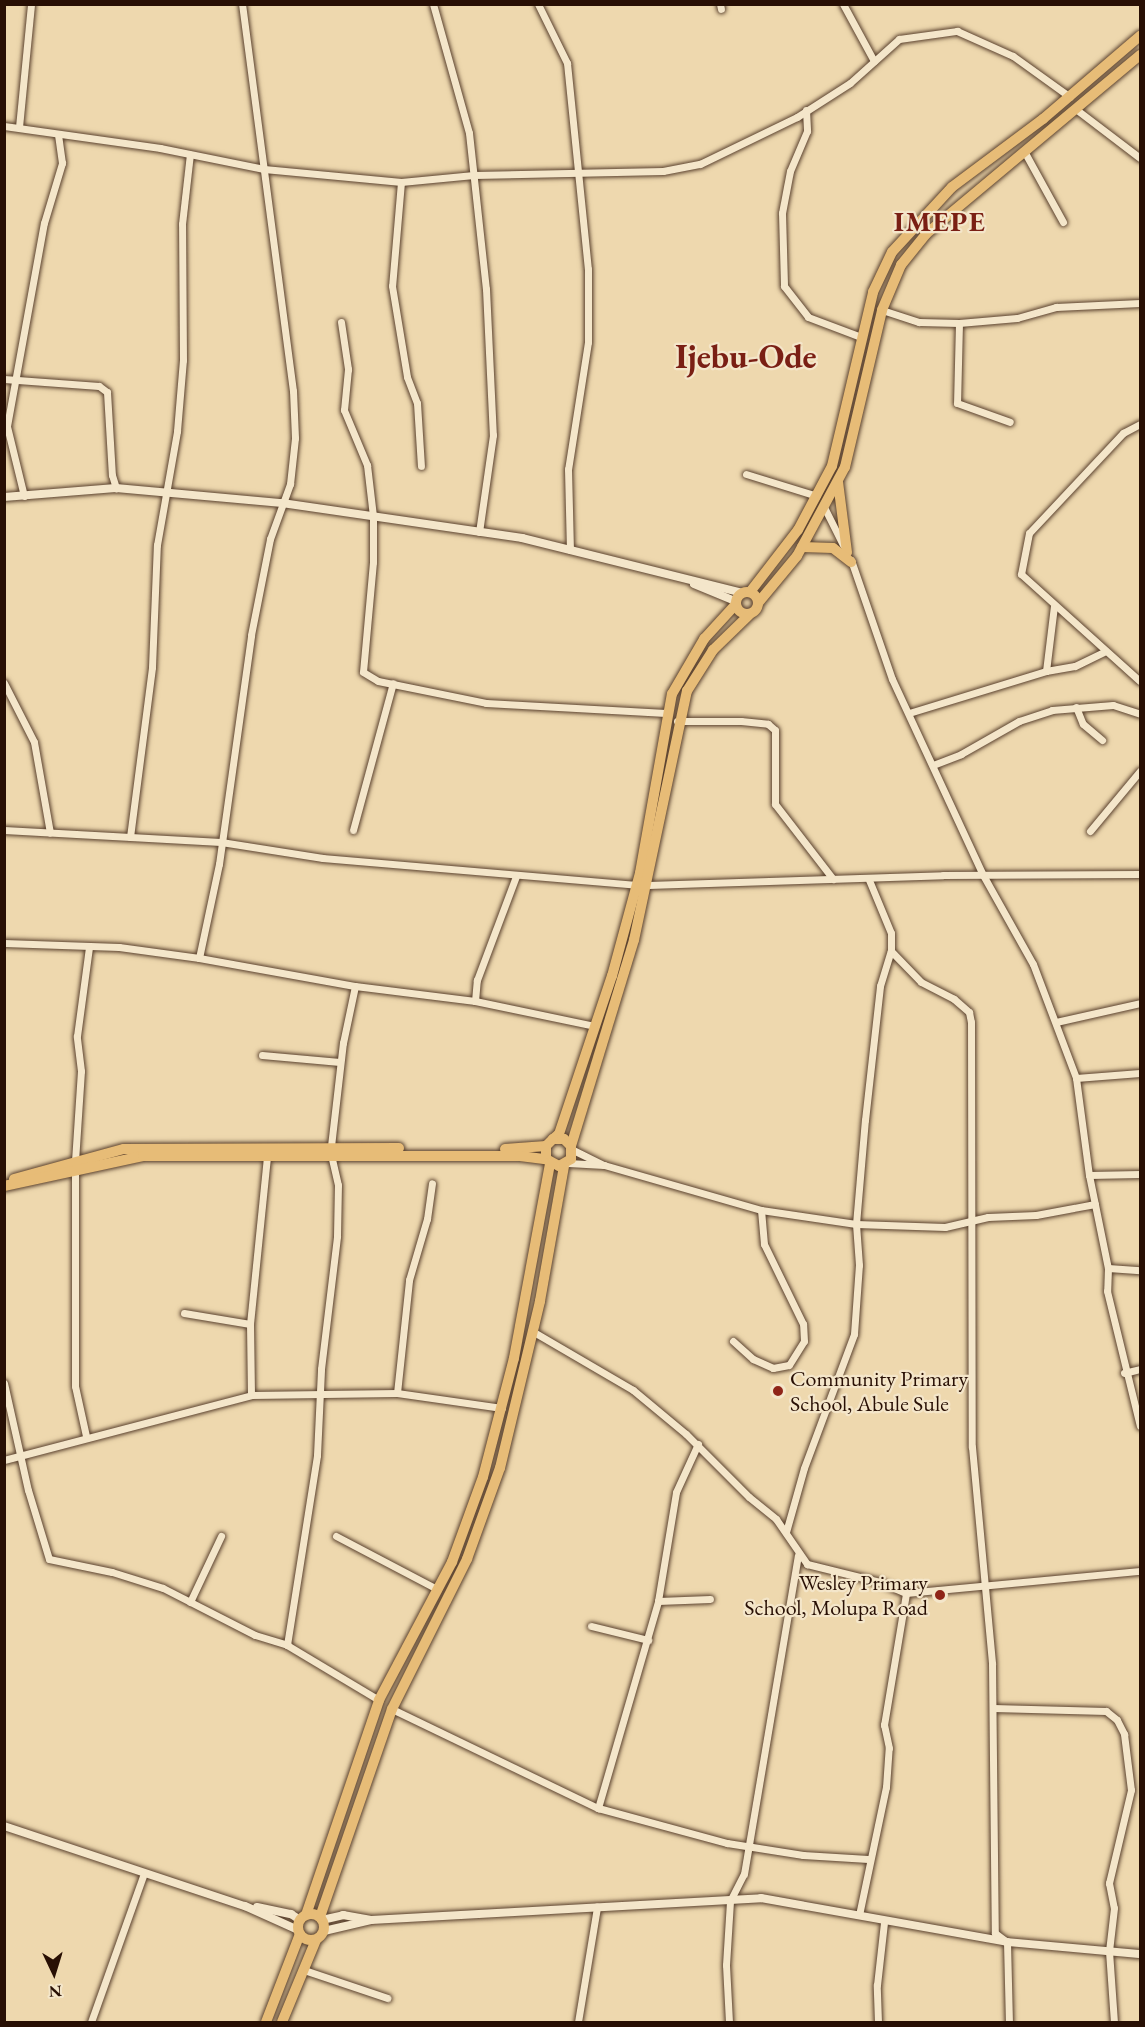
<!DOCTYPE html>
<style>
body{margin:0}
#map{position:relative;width:1145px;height:2027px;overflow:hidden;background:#eed8ae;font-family:"EB Garamond",serif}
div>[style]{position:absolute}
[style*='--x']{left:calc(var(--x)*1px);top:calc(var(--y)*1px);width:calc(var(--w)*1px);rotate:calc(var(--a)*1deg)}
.roads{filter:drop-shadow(0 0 2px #5a412e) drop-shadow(0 0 2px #5a412e)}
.minor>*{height:7px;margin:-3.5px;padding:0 3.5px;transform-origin:3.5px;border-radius:3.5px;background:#f4e6ca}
.tertiary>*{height:8px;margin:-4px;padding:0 4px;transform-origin:4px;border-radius:4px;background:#f4e6ca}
.primary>*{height:10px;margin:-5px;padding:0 5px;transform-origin:5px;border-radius:5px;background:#e7bc77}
.primary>.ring{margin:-5px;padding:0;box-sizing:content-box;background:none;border:10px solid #e7bc77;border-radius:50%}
.dots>*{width:16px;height:16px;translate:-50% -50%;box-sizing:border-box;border:3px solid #f4e6ca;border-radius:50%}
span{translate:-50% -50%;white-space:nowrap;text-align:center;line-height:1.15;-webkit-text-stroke:4.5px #f4e6ca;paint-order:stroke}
.poi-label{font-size:22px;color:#280f04}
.left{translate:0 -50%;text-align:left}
.right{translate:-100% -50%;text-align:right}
.district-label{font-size:28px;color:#7a1f14;font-weight:700;letter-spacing:1.5px}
.town-label{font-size:34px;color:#7a1f14;font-weight:700}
.frame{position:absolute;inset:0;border:6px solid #280f04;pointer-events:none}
.north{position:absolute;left:24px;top:1943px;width:60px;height:60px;-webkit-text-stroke:4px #f4e6ca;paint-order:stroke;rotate:176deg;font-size:16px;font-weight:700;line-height:24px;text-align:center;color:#280f04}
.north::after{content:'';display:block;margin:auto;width:21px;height:27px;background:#280f04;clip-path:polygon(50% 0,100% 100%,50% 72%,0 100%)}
</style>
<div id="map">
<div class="roads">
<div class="minor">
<div style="--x:433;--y:4;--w:134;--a:74.4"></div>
<div style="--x:469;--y:133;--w:157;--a:83.8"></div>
<div style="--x:486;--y:289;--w:146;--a:87.3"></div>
<div style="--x:493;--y:435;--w:98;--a:98.2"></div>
<div style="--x:538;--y:4;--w:66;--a:63.8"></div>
<div style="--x:567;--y:63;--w:207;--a:84.2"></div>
<div style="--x:588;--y:269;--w:73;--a:90"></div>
<div style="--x:588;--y:342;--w:129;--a:98.9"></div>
<div style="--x:568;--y:469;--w:81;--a:88.6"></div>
<div style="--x:720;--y:4;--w:5;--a:79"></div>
<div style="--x:843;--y:4;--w:65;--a:61.5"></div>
<div style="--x:806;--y:110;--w:21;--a:87"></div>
<div style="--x:807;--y:131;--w:43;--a:113"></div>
<div style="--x:790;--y:171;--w:43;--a:100.8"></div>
<div style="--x:782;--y:213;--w:73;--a:88.4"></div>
<div style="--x:784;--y:286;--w:39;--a:52"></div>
<div style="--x:808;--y:317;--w:57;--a:20.7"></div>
<div style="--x:1077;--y:110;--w:79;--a:37.3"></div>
<div style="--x:4;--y:126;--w:158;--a:8"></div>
<div style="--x:160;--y:148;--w:106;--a:11.4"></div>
<div style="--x:264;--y:169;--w:138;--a:5.4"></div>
<div style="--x:401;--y:182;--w:73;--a:-5.5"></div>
<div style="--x:474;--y:175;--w:189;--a:-1.2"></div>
<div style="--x:663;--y:171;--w:38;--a:-11"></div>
<div style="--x:700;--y:164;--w:108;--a:-25.9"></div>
<div style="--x:797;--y:117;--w:63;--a:-32.7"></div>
<div style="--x:850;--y:83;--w:66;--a:-41.9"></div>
<div style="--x:899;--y:39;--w:59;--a:-7.9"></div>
<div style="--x:957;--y:31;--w:61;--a:24.1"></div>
<div style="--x:1013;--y:56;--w:70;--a:35.7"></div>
<div style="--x:19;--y:127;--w:124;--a:-84.4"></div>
<div style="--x:1024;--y:151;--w:81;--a:61.2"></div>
<div style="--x:401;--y:182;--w:104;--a:94.9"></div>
<div style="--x:392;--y:286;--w:92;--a:80.6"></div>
<div style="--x:407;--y:377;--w:28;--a:69"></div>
<div style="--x:417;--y:403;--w:63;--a:86.4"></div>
<div style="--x:882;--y:310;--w:39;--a:18"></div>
<div style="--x:919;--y:322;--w:40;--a:1.4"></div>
<div style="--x:959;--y:323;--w:58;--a:-4.9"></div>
<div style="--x:1017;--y:318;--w:41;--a:-15.8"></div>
<div style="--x:1056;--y:307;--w:84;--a:-2.7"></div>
<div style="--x:341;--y:322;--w:48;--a:81.5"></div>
<div style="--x:348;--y:369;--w:41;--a:95.6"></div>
<div style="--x:344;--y:410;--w:60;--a:67.3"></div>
<div style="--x:367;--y:465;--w:51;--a:83.3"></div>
<div style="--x:373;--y:516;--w:46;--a:90"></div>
<div style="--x:373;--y:562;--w:110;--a:95.2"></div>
<div style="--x:363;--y:672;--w:17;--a:31"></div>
<div style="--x:378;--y:681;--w:110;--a:11.5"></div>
<div style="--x:486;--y:703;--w:180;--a:3.2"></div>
<div style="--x:959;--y:323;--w:80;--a:91.4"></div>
<div style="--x:957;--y:403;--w:56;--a:19.7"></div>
<div style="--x:4;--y:379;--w:95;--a:4.2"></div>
<div style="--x:99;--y:386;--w:10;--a:37"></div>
<div style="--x:107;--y:392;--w:83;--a:86.6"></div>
<div style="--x:112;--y:475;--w:14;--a:73"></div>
<div style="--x:1140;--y:424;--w:19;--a:152"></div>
<div style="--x:1123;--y:433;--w:137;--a:133.2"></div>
<div style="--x:1029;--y:533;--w:42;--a:101"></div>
<div style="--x:1021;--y:574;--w:160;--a:42"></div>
<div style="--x:746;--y:474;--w:74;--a:17.2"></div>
<div style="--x:24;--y:496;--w:72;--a:-103.7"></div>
<div style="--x:7;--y:426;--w:206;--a:-79.7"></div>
<div style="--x:44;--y:223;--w:63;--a:-73.3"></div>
<div style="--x:62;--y:163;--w:29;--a:-98"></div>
<div style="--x:825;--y:509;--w:40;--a:63.4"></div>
<div style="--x:851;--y:560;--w:126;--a:71"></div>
<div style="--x:892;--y:679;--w:216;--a:65.1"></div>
<div style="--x:983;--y:875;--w:102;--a:60.7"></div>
<div style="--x:1033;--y:964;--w:122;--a:69.3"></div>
<div style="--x:1076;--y:1078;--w:98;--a:82.4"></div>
<div style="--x:1089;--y:1175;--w:95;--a:78.5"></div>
<div style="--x:1108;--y:1268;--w:23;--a:92"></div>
<div style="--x:1107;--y:1291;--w:139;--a:76.3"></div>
<div style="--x:1046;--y:671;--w:65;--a:-83"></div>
<div style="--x:4;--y:683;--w:66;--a:63"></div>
<div style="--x:34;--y:742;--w:92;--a:80"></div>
<div style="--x:1076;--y:707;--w:18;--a:68"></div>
<div style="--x:1083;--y:724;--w:25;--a:40"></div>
<div style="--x:909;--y:713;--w:143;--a:-17"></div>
<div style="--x:1046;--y:671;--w:29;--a:-10"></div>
<div style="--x:1075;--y:666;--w:34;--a:-26"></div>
<div style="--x:677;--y:721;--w:64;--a:0"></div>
<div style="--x:741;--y:721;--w:27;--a:6"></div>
<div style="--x:768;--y:724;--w:9;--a:41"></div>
<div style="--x:775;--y:730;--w:74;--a:90"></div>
<div style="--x:775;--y:804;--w:95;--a:52.3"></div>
<div style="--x:933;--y:765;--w:30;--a:-21"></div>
<div style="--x:961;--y:754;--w:67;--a:-29.6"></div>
<div style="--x:1019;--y:721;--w:35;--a:-18"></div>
<div style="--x:1052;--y:710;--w:61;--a:-4.7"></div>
<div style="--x:1113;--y:705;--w:28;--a:18"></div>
<div style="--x:4;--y:830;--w:217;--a:3.2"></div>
<div style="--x:221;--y:842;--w:103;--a:8.9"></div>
<div style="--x:323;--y:858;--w:314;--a:4.9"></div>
<div style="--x:353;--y:830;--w:152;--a:-74.8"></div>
<div style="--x:1090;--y:831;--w:78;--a:-50.2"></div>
<div style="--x:130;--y:837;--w:171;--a:-82.6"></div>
<div style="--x:152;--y:667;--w:122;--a:-87.7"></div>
<div style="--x:157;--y:545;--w:116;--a:-80"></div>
<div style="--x:177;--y:431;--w:71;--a:-85.2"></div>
<div style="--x:183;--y:360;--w:136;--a:-90.4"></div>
<div style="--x:182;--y:224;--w:70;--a:-83.5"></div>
<div style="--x:869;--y:880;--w:57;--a:67.5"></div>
<div style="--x:891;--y:933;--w:18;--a:90"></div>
<div style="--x:891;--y:951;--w:43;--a:45.9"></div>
<div style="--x:921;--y:982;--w:37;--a:27"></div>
<div style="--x:954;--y:999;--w:20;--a:41"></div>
<div style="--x:969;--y:1012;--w:10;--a:79"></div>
<div style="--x:971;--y:1022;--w:425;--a:89.9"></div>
<div style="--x:972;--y:1447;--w:218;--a:84.7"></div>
<div style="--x:992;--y:1664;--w:269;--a:89.4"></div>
<div style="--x:995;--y:1933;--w:15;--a:37"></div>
<div style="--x:1007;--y:1942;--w:80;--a:88.6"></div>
<div style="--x:648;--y:885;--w:295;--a:-1.9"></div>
<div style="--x:943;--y:875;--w:197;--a:-0.3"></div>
<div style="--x:4;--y:943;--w:115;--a:2"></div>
<div style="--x:119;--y:947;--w:81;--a:7.8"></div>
<div style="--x:199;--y:958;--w:158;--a:10.2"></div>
<div style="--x:355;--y:986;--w:121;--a:7.1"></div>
<div style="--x:475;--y:1001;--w:123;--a:11.8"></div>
<div style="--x:199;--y:958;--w:96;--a:-78"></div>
<div style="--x:219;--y:864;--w:231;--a:-82"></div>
<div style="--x:251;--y:635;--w:98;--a:-78.8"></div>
<div style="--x:270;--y:539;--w:59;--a:-70"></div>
<div style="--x:290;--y:484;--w:46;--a:-83.8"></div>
<div style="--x:295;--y:438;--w:47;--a:-92.4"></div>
<div style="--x:293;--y:391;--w:390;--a:-97.5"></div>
<div style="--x:475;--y:1001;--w:21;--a:-85"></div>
<div style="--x:477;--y:980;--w:111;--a:-69.4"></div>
<div style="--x:1056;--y:1022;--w:86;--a:-12.7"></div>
<div style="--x:262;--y:1055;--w:78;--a:5.1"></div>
<div style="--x:1076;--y:1078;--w:64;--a:-4.5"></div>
<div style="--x:331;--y:1146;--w:104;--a:-83.4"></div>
<div style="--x:343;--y:1043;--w:58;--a:-78.1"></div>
<div style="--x:573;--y:1150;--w:32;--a:26"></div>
<div style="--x:568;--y:1163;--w:36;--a:3"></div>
<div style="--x:604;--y:1165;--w:163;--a:16"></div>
<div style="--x:761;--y:1210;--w:96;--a:8.4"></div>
<div style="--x:856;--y:1224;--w:89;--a:1.9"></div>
<div style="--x:945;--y:1227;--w:44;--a:-13.1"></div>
<div style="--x:988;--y:1217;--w:48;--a:-2.4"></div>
<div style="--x:1036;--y:1215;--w:60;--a:-10.6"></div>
<div style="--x:1089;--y:1175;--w:51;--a:-1.1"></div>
<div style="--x:1108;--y:1268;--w:32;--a:4"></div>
<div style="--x:184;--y:1313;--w:67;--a:9.5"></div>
<div style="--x:532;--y:1331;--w:117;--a:30.3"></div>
<div style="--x:633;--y:1390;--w:69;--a:39.7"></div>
<div style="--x:686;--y:1434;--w:89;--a:45"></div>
<div style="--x:749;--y:1497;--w:35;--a:39"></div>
<div style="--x:776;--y:1519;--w:55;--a:55.4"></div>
<div style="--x:807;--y:1564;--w:75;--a:13.9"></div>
<div style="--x:880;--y:1582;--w:28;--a:23"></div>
<div style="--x:906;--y:1593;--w:235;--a:-5.4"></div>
<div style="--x:733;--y:1341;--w:27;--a:42"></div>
<div style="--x:753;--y:1359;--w:22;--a:24"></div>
<div style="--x:773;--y:1368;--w:16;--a:-11"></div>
<div style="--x:789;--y:1365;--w:28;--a:-58"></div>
<div style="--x:804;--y:1341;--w:17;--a:-93"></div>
<div style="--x:803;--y:1324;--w:89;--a:-116"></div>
<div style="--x:764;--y:1244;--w:34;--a:-95"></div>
<div style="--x:1124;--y:1373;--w:16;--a:-14"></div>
<div style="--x:4;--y:1383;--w:110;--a:77.4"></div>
<div style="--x:28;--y:1490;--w:72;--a:73.1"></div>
<div style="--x:49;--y:1559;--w:64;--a:11.7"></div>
<div style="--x:112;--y:1572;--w:53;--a:17.4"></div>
<div style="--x:163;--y:1588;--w:103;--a:27.1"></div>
<div style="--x:255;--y:1635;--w:34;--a:17"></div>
<div style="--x:287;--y:1645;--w:107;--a:30.9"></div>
<div style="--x:397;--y:1393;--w:114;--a:-83.9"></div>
<div style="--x:409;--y:1280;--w:64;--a:-73.6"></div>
<div style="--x:427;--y:1219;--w:36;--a:-82"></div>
<div style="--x:251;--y:1395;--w:71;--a:-90.8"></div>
<div style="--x:250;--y:1324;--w:169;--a:-84.2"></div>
<div style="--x:86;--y:1436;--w:51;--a:-102.4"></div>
<div style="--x:75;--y:1386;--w:225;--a:-90"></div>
<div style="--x:75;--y:1161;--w:90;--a:-86.2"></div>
<div style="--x:81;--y:1071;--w:35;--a:-97"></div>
<div style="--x:77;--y:1036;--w:90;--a:-82.3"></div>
<div style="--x:4;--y:1460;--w:255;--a:-14.7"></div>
<div style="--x:251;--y:1395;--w:146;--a:-0.8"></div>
<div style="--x:397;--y:1393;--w:106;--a:8.1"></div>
<div style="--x:786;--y:1532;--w:66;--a:-74.3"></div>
<div style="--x:804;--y:1468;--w:143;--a:-69.5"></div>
<div style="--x:854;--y:1334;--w:69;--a:-85.9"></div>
<div style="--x:859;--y:1265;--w:41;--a:-94.2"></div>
<div style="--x:856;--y:1224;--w:104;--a:-85.1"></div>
<div style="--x:865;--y:1120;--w:135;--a:-83.6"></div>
<div style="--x:880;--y:986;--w:37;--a:-73"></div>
<div style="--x:336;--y:1536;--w:114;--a:27.7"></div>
<div style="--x:658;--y:1601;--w:52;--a:-2.2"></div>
<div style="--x:190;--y:1602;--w:73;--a:-64.8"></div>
<div style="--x:591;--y:1626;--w:59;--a:13.8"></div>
<div style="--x:287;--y:1645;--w:192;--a:-81"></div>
<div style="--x:317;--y:1455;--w:86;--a:-87.3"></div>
<div style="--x:321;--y:1369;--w:134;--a:-83.1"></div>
<div style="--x:337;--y:1236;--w:51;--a:-88.9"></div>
<div style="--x:338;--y:1185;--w:31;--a:-103"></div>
<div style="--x:993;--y:1708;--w:113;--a:1.5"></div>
<div style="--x:1106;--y:1711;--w:14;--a:39"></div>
<div style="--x:1117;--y:1720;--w:16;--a:63"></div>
<div style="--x:1124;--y:1734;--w:56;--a:82.9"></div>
<div style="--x:1131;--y:1790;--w:96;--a:103.3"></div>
<div style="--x:1109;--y:1883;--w:25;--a:79"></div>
<div style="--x:1114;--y:1908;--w:43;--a:96.6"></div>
<div style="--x:1109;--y:1951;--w:71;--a:86"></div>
<div style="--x:392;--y:1709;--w:229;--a:25.7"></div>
<div style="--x:598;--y:1808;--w:134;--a:15.2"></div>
<div style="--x:727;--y:1843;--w:77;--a:9"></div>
<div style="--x:803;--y:1855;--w:65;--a:3.5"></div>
<div style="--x:598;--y:1808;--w:216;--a:-73.8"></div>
<div style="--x:658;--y:1601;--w:110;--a:-80.6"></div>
<div style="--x:676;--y:1492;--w:53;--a:-65.4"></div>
<div style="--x:859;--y:1915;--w:131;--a:-78.1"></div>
<div style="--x:886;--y:1787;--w:39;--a:-86"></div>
<div style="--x:889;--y:1748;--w:24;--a:-102"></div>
<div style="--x:884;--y:1725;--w:134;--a:-80.5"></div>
<div style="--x:304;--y:1970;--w:88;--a:18.6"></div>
<div style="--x:91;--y:2022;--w:158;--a:-70.4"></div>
<div style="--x:578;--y:2022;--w:117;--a:-80.6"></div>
<div style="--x:729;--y:2022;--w:57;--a:-93"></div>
<div style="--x:726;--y:1965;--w:64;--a:-86.4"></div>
<div style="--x:730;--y:1901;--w:30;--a:-63"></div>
<div style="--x:744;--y:1874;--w:323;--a:-80.4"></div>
<div style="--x:878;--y:2022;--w:37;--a:-92"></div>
<div style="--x:877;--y:1985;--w:62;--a:-83.6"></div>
</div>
<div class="tertiary">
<div style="--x:4;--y:497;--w:112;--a:-4.6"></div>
<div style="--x:116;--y:488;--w:167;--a:5.2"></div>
<div style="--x:282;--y:503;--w:243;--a:8.3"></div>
<div style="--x:522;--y:538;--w:227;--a:14"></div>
<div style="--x:694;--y:584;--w:44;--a:22.5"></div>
<div style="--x:4;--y:1826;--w:254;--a:18.4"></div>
<div style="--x:245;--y:1906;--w:58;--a:24.4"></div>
<div style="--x:257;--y:1907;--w:35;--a:12"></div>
<div style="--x:291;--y:1914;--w:11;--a:34"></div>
<div style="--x:322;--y:1920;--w:22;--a:-13"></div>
<div style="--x:343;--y:1915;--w:27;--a:10"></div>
<div style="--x:324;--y:1931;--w:48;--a:-13.2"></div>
<div style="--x:371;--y:1920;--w:391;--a:-3.2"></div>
<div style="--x:761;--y:1898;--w:250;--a:10.1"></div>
<div style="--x:1007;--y:1942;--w:134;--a:5.2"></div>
</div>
<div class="primary">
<div style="--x:838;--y:482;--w:71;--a:82.7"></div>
<div style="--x:802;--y:547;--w:31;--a:2"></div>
<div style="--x:833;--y:548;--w:23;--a:38"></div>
<div class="ring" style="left:736px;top:592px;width:12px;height:12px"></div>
<div style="--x:750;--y:592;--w:78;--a:-52.3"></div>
<div style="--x:798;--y:530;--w:72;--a:-62"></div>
<div style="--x:832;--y:466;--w:179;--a:-76.7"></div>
<div style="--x:873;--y:292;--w:44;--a:-64.6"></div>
<div style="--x:892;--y:252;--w:88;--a:-47.3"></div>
<div style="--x:952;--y:187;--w:114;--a:-36.8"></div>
<div style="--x:1043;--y:119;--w:128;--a:-40.6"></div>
<div style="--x:758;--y:603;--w:61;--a:-50.3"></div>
<div style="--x:797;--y:556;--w:101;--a:-61.7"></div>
<div style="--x:845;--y:467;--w:161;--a:-76.7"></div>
<div style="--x:882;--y:310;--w:49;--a:-67.1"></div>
<div style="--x:901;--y:265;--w:40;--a:-51"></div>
<div style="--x:926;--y:234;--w:279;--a:-39.9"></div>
<div style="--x:553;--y:1139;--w:8;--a:-40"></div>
<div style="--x:559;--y:1134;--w:167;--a:-71.5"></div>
<div style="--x:612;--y:976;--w:107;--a:-74.8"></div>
<div style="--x:640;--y:873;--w:182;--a:-79.9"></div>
<div style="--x:672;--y:694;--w:64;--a:-59.8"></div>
<div style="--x:704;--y:639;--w:46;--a:-47.6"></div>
<div style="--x:571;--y:1146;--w:215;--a:-73"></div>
<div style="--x:634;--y:940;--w:255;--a:-78"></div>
<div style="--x:687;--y:691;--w:49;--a:-57.6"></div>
<div style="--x:713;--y:650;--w:50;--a:-44.2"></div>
<div style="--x:505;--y:1149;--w:41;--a:-4.2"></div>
<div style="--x:14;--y:1179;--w:114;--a:-15.3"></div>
<div style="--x:124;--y:1149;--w:275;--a:-0.2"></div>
<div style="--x:4;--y:1186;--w:142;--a:-12.2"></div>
<div style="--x:143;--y:1156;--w:377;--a:0"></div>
<div style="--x:520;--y:1156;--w:26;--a:7"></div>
<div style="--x:546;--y:1159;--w:15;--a:28"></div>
<div style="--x:559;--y:1166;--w:14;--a:-30"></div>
<div style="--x:571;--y:1159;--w:13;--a:-90"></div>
<div style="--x:571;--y:1146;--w:10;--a:-135"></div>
<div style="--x:564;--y:1139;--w:11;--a:180"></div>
<div style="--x:553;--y:1139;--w:10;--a:135"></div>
<div style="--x:546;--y:1146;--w:13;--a:90"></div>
<div class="ring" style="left:298px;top:1914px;width:16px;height:16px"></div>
<div style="--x:306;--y:1915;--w:227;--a:-71.2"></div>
<div style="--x:379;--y:1700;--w:156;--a:-62.1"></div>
<div style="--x:452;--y:1562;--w:90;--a:-70"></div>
<div style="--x:483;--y:1477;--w:123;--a:-75.4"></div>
<div style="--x:514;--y:1358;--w:198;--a:-79.5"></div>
<div style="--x:320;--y:1917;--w:220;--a:-70.9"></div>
<div style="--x:392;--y:1709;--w:168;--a:-63.4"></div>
<div style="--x:467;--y:1559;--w:97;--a:-70.1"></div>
<div style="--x:500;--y:1468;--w:172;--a:-76.5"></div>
<div style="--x:540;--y:1301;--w:137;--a:-79.9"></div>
<div style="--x:266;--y:2022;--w:94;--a:-68.9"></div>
<div style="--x:282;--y:2022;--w:89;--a:-67.5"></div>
</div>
</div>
<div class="dots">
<div style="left:778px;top:1391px;background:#8f2418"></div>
<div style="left:940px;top:1595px;background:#8f2418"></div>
</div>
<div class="poi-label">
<span class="left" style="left:790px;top:1391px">Community Primary<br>School, Abule Sule</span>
<span class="right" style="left:928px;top:1595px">Wesley Primary<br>School, Molupa Road</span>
</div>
<div class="district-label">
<span style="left:940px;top:221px">IMEPE</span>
</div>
<div class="town-label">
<span style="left:746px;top:357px">Ijebu-Ode</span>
</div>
<div class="frame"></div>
<div class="north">N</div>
</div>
